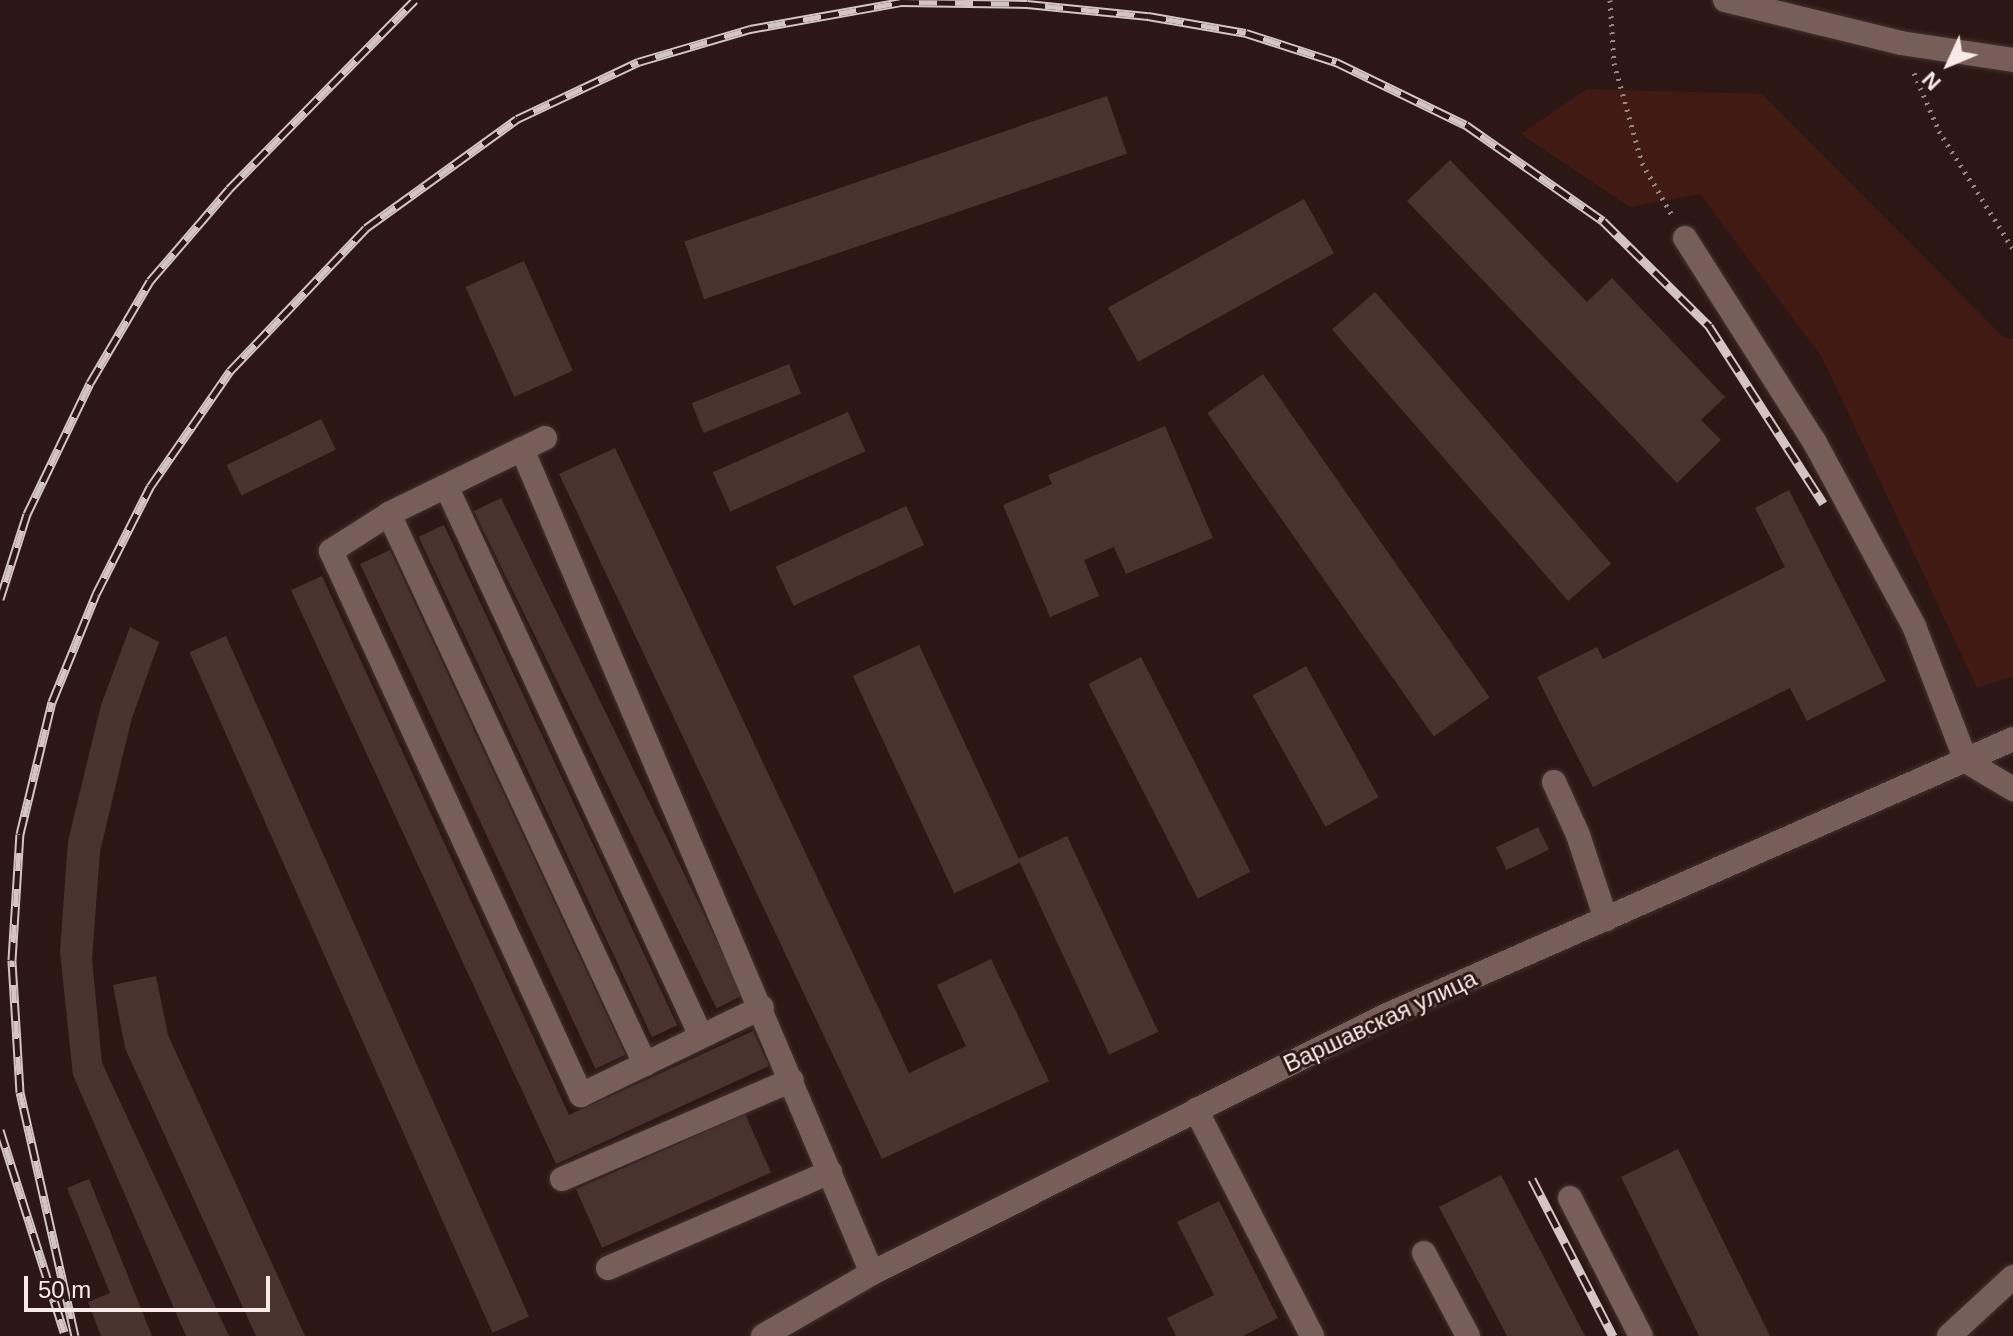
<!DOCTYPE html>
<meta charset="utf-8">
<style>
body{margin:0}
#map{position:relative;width:2013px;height:1336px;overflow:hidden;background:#2c1714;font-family:Arial,sans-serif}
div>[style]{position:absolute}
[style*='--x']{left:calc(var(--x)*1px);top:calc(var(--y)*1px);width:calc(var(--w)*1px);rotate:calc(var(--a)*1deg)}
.green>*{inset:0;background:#421a14}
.building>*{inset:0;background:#4a332f;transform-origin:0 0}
.path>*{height:5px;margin-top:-2.5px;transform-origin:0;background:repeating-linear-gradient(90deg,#978582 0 2px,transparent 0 8px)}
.roads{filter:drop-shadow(0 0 2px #413130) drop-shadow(0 0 2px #413130)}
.minor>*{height:24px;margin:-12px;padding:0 12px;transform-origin:12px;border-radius:12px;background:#775e59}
.rail>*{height:9px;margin-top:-4.5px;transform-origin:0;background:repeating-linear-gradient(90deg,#2c1714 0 18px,#d5c5c2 0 36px);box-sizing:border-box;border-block:2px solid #d5c5c2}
span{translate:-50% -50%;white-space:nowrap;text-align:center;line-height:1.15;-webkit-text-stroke:6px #2c1714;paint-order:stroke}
.street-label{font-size:24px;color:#f9eae7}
.north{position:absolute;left:1909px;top:24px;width:80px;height:80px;-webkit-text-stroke:6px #2c1714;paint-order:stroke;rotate:226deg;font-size:22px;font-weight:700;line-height:32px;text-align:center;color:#f9eae7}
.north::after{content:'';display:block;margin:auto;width:28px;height:36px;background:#f9eae7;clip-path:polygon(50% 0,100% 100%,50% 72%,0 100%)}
.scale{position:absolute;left:24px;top:1276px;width:246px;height:36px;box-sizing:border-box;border:4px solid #f9eae7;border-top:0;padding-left:10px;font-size:24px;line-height:28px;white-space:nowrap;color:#f9eae7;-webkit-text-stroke:6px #2c1714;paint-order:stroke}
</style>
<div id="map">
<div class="green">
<div style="clip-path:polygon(1587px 89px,1762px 94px,2004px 338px,2013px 339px,2013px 676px,1977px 688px,1822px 357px,1700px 194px,1630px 207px,1521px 134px)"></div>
</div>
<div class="building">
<div style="left:1107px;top:96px;width:61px;height:447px;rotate:71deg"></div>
<div style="clip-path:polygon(1450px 160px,1587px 302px,1612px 278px,1725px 397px,1701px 420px,1721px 440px,1677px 483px,1407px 201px)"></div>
<div style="left:1304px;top:199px;width:62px;height:224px;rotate:61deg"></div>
<div style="left:524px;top:261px;width:120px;height:64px;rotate:66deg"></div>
<div style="left:1375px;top:292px;width:360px;height:57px;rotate:49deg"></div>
<div style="left:789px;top:364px;width:32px;height:105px;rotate:68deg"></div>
<div style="left:1263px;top:374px;width:395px;height:68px;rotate:55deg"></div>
<div style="left:848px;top:412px;width:43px;height:148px;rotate:66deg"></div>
<div style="left:321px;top:419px;width:34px;height:105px;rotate:64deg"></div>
<div style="clip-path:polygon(1165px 426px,1213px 538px,1126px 574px,1114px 547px,1084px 560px,1099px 596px,1050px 617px,1003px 505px,1052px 484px,1048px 475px)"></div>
<div style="clip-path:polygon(615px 448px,909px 1073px,966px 1046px,937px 985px,991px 959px,1049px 1081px,882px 1159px,559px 474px)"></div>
<div style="clip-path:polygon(1789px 490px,1886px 681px,1807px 721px,1790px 688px,1593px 787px,1537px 677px,1597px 647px,1603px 659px,1785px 567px,1755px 508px)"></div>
<div style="left:501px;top:498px;width:553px;height:30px;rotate:64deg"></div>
<div style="left:906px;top:506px;width:43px;height:144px;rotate:65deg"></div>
<div style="left:444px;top:525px;width:552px;height:28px;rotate:65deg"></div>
<div style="left:390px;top:550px;width:557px;height:33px;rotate:65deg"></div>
<div style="clip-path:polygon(322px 576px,569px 1115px,753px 1031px,769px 1066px,556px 1164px,291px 590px)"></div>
<div style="clip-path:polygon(130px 627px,159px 642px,131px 721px,100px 852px,92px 959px,102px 1063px,229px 1336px,186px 1336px,73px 1075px,60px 952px,68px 841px,101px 705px)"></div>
<div style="left:226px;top:636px;width:745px;height:40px;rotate:66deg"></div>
<div style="left:919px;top:645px;width:240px;height:73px;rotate:65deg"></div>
<div style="left:1141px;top:657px;width:241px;height:59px;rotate:63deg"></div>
<div style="left:1306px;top:666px;width:150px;height:61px;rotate:61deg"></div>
<div style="left:1538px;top:827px;width:25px;height:47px;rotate:64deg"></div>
<div style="left:1067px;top:836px;width:216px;height:54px;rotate:65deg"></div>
<div style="clip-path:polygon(156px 976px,168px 1035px,305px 1336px,256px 1336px,125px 1048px,113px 985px)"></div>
<div style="left:745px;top:1114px;width:64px;height:185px;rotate:66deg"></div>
<div style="clip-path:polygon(1678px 1149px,1770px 1336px,1699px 1336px,1621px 1177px)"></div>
<div style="clip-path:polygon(1501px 1175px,1585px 1336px,1507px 1336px,1439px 1207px)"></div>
<div style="clip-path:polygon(89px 1179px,152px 1336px,101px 1336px,88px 1302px,110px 1293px,67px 1188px)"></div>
<div style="clip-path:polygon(1219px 1201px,1278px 1318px,1243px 1336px,1176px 1336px,1167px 1318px,1214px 1295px,1177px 1222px)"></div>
</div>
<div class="path">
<div style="--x:1610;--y:0;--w:63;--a:86.4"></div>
<div style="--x:1614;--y:63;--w:104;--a:74.4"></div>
<div style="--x:1642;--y:163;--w:60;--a:60"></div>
<div style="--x:1914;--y:73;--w:63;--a:66.7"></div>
<div style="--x:1939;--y:131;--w:139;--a:57.9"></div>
</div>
<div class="roads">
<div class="minor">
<div style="--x:1725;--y:0;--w:181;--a:13.7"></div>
<div style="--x:1901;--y:43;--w:113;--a:8.6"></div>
<div style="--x:1685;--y:238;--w:241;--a:57.6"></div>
<div style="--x:1814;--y:441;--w:210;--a:61.6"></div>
<div style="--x:1914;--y:626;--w:145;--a:68.9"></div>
<div style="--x:1966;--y:761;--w:55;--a:30.8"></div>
<div style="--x:545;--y:438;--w:25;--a:154"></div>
<div style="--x:522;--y:449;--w:895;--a:66.99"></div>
<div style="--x:522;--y:449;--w:148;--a:154"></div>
<div style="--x:389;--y:514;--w:69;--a:147.5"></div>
<div style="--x:331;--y:551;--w:599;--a:65.32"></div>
<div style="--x:581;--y:1095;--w:201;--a:-25.9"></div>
<div style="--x:447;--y:488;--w:604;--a:65.13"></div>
<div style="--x:389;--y:514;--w:607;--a:65.04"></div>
<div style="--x:1554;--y:782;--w:58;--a:65.6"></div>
<div style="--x:1578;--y:835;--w:89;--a:71.6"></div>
<div style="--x:1196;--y:1110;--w:254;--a:62.8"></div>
<div style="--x:562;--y:1179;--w:250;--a:-23.3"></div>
<div style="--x:1570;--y:1198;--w:155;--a:62.8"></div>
<div style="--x:1424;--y:1253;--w:94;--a:62.1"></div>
<div style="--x:608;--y:1268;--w:242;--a:-23.4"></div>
<div style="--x:763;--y:1336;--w:126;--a:-30"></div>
<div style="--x:872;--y:1273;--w:576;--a:-26.61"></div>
<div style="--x:1387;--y:1015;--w:684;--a:-23.79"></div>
<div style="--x:1949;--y:1336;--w:87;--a:-42.7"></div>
</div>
</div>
<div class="rail">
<div style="--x:0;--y:599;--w:89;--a:-72.4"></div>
<div style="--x:27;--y:514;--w:145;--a:-64.3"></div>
<div style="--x:90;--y:383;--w:118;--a:-59.5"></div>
<div style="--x:150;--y:281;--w:121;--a:-49.3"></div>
<div style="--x:229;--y:189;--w:265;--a:-45.5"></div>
<div style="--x:0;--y:1130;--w:212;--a:72.4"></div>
<div style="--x:1532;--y:1179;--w:177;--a:62.7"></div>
<div style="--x:75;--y:1336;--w:250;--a:-102.7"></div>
<div style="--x:20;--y:1092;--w:132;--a:-93.5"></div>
<div style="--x:12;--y:960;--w:126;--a:-86.4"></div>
<div style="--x:20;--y:834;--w:136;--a:-76.4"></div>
<div style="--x:52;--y:702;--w:117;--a:-67.8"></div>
<div style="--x:96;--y:594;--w:120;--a:-63.2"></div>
<div style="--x:150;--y:487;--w:141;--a:-55.4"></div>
<div style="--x:230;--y:371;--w:197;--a:-46.4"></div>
<div style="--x:366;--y:228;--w:186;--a:-35.8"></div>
<div style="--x:517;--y:119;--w:134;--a:-25.2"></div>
<div style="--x:638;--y:62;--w:117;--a:-16.4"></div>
<div style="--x:750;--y:29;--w:153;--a:-10.1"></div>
<div style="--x:901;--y:2;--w:126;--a:0.9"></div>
<div style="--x:1027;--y:4;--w:122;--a:5.7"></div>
<div style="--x:1148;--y:16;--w:99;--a:9.8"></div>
<div style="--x:1246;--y:33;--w:95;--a:17.9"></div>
<div style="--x:1336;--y:62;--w:144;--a:25.9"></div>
<div style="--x:1466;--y:125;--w:167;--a:35"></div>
<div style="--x:1603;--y:221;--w:149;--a:44.7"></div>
<div style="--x:1709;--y:326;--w:211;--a:57.2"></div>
</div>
<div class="street-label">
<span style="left:1380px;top:1021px;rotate:-25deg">Варшавская улица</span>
</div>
<div class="north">N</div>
<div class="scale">50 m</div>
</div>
